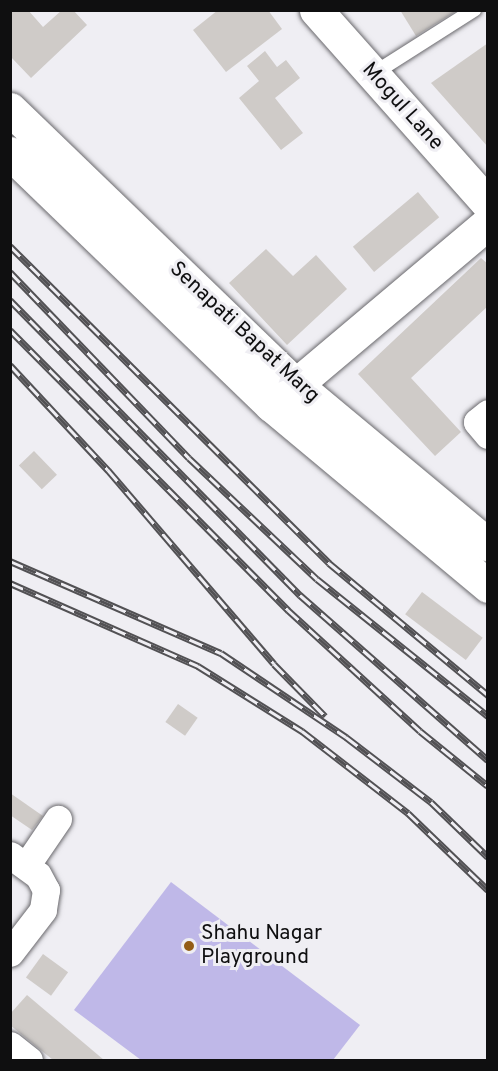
<!DOCTYPE html>
<style>
body{margin:0}
#map{position:relative;width:498px;height:1071px;overflow:hidden;background:#efeef3;font-family:Overpass,sans-serif}
div>[style]{position:absolute}
[style*='--x']{left:calc(var(--x)*1px);top:calc(var(--y)*1px);width:calc(var(--w)*1px);rotate:calc(var(--a)*1deg)}
.green>*{inset:0;background:#bfb8e8}
.building>*{inset:0;background:#cfcbc8;transform-origin:0 0}
.roads{filter:drop-shadow(0 0 2px #6a696d) drop-shadow(0 0 2px #6a696d)}
.service>*{height:14px;margin:-7px;padding:0 7px;transform-origin:7px;border-radius:7px;background:#fff}
.minor>*{height:27px;margin:-13.5px;padding:0 13.5px;transform-origin:13.5px;border-radius:13.5px;background:#fff}
.tertiary>*{height:33px;margin:-16.5px;padding:0 16.5px;transform-origin:16.5px;border-radius:16.5px;background:#fff}
.secondary>*{height:33px;margin:-16.5px;padding:0 16.5px;transform-origin:16.5px;border-radius:16.5px;background:#fff}
.rail>*{height:7px;margin-top:-3.5px;transform-origin:0;background:repeating-linear-gradient(90deg,#efeef3 0 14px,#525154 0 28px);box-sizing:border-box;border-block:2px solid #525154}
.dots>*{width:16px;height:16px;translate:-50% -50%;box-sizing:border-box;border:3px solid #efeef3;border-radius:50%}
span{translate:-50% -50%;white-space:nowrap;text-align:center;line-height:1.15;-webkit-text-stroke:6px #efeef3;paint-order:stroke}
.street-label{font-size:21px;color:#0f0f10}
.poi-label{font-size:21px;color:#0f0f10}
.left{translate:0 -50%;text-align:left}
.frame{position:absolute;inset:0;border:12px solid #0f0f10;pointer-events:none}
</style>
<div id="map">
<div class="green">
<div style="clip-path:polygon(171px 882px,360px 1025px,333px 1060px,141px 1060px,74px 1010px)"></div>
</div>
<div class="building">
<div style="clip-path:polygon(10px 10px,28px 10px,43px 27px,62px 10px,73px 10px,87px 25px,31px 78px,10px 56px)"></div>
<div style="clip-path:polygon(218px 10px,268px 10px,282px 29px,226px 72px,193px 30px)"></div>
<div style="clip-path:polygon(400px 10px,458px 10px,416px 36px)"></div>
<div style="clip-path:polygon(488px 43px,488px 147px,431px 83px)"></div>
<div style="clip-path:polygon(265px 51px,277px 67px,286px 60px,300px 78px,275px 98px,303px 133px,281px 150px,239px 98px,259px 81px,247px 66px)"></div>
<div style="left:418px;top:192px;width:33px;height:85px;rotate:50deg"></div>
<div style="clip-path:polygon(266px 249px,293px 276px,316px 255px,347px 289px,287px 345px,229px 283px)"></div>
<div style="clip-path:polygon(481px 258px,488px 264px,488px 306px,411px 378px,461px 432px,435px 456px,358px 374px)"></div>
<div style="left:34px;top:451px;width:33px;height:21px;rotate:46deg"></div>
<div style="left:422px;top:592px;width:76px;height:28px;rotate:37deg"></div>
<div style="left:178px;top:704px;width:24px;height:22px;rotate:35deg"></div>
<div style="clip-path:polygon(10px 793px,43px 816px,32px 830px,10px 815px)"></div>
<div style="left:43px;top:954px;width:31px;height:29px;rotate:36deg"></div>
<div style="clip-path:polygon(27px 995px,104px 1060px,53px 1060px,10px 1025px,10px 1014px)"></div>
</div>
<div class="roads">
<div class="service">
<div style="--x:373;--y:74;--w:120;--a:-32.4"></div>
</div>
<div class="minor">
<div style="--x:488;--y:413;--w:14;--a:141"></div>
<div style="--x:477;--y:422;--w:17;--a:50"></div>
<div style="--x:10;--y:855;--w:34;--a:36"></div>
<div style="--x:38;--y:875;--w:17;--a:62"></div>
<div style="--x:46;--y:890;--w:20;--a:99"></div>
<div style="--x:43;--y:910;--w:54;--a:127.5"></div>
<div style="--x:26;--y:866;--w:57;--a:-55.8"></div>
<div style="--x:10;--y:1045;--w:24;--a:38"></div>
</div>
<div class="tertiary">
<div style="--x:316;--y:10;--w:259;--a:48.4"></div>
<div style="--x:273;--y:404;--w:281;--a:-40.1"></div>
</div>
<div class="secondary">
<div style="--x:10;--y:109;--w:396;--a:44"></div>
<div style="--x:295;--y:384;--w:251;--a:39.8"></div>
<div style="--x:10;--y:153;--w:363;--a:44"></div>
<div style="--x:271;--y:405;--w:283;--a:39.8"></div>
</div>
</div>
<div class="rail">
<div style="--x:10;--y:246;--w:450;--a:44.8"></div>
<div style="--x:329;--y:563;--w:207;--a:39.7"></div>
<div style="--x:10;--y:272;--w:258;--a:46.1"></div>
<div style="--x:189;--y:458;--w:176;--a:43.4"></div>
<div style="--x:317;--y:579;--w:219;--a:38.7"></div>
<div style="--x:10;--y:300;--w:414;--a:45.5"></div>
<div style="--x:300;--y:595;--w:250;--a:41.3"></div>
<div style="--x:10;--y:330;--w:395;--a:45.2"></div>
<div style="--x:288;--y:610;--w:179;--a:42.5"></div>
<div style="--x:420;--y:731;--w:87;--a:39"></div>
<div style="--x:10;--y:365;--w:144;--a:47"></div>
<div style="--x:108;--y:470;--w:255;--a:49.4"></div>
<div style="--x:274;--y:664;--w:73;--a:45.6"></div>
<div style="--x:10;--y:561;--w:230;--a:23.6"></div>
<div style="--x:221;--y:653;--w:151;--a:33.9"></div>
<div style="--x:346;--y:737;--w:107;--a:37.4"></div>
<div style="--x:431;--y:802;--w:79;--a:44"></div>
<div style="--x:10;--y:583;--w:206;--a:23.8"></div>
<div style="--x:198;--y:666;--w:123;--a:32"></div>
<div style="--x:302;--y:731;--w:134;--a:37.7"></div>
<div style="--x:408;--y:813;--w:111;--a:43.9"></div>
</div>
<div class="dots">
<div style="left:189px;top:946px;background:#945d16"></div>
</div>
<div class="street-label">
<span style="left:402px;top:107px;rotate:48deg">Mogul Lane</span>
<span style="left:244px;top:333px;rotate:43deg">Senapati Bapat Marg</span>
</div>
<div class="poi-label">
<span class="left" style="left:201px;top:946px">Shahu Nagar<br>Playground</span>
</div>
<div class="frame"></div>
</div>
